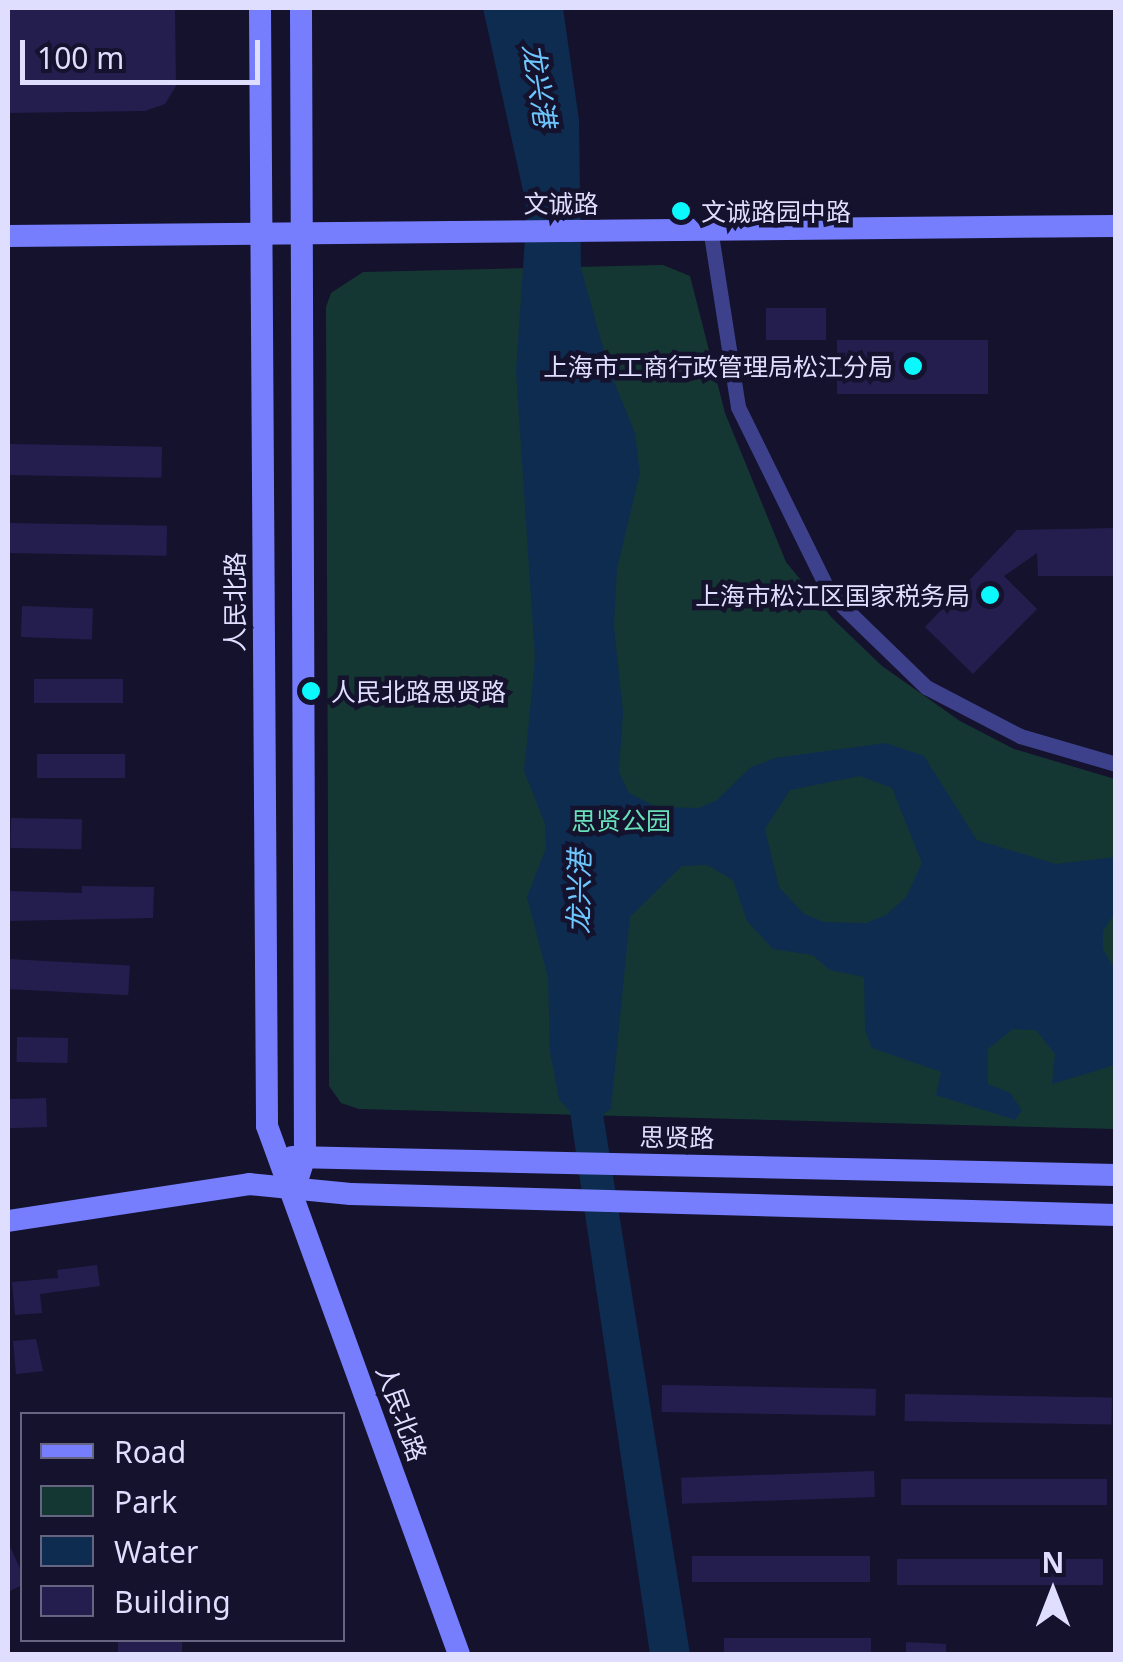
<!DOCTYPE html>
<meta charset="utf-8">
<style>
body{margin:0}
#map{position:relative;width:1123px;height:1662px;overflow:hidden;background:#14122d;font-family:"Noto Sans","Noto Sans SC",sans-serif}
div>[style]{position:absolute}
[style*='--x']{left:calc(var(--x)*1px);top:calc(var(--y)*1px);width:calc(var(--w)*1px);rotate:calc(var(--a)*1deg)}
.green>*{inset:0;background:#153733}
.water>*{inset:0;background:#0e2c50}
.building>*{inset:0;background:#241e4e;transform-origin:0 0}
.street>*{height:15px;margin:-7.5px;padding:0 7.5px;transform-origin:7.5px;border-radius:7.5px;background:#3d418b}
.secondary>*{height:22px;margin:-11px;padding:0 11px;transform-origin:11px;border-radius:11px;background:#767efe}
.dots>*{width:28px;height:28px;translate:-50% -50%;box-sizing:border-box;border:5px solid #14122d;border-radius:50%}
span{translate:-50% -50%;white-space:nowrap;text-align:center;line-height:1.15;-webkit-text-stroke:9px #14122d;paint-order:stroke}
.street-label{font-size:25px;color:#dfdeff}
.poi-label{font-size:25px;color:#dfdeff}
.left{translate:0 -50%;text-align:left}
.right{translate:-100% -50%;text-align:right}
.park-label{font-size:25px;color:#68e1b8}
.water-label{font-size:28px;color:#6dc7fe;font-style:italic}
.frame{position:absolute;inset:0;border:10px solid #dfdeff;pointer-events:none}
.legend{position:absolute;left:20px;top:1412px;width:325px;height:230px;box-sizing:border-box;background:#14122d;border:2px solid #656481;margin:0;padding:12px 18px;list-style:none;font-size:30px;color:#dfdeff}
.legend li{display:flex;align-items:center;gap:20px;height:50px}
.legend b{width:50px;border:2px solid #656481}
.north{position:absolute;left:1003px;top:1542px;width:100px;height:100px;-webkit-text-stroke:8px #14122d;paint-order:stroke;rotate:0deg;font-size:28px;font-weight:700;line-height:40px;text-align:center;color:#dfdeff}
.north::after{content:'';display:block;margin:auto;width:35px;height:45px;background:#dfdeff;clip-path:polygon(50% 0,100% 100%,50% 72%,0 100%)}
.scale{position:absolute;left:20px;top:40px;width:240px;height:45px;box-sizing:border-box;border:5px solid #dfdeff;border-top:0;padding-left:12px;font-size:30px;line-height:35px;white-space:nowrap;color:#dfdeff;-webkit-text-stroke:8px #14122d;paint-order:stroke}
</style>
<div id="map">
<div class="green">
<div style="clip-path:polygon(663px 265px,690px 276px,725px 413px,786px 562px,832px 618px,882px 666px,960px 721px,1014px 749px,1115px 779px,1115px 1129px,359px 1109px,341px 1103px,329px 1086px,326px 307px,331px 293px,363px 272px)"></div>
</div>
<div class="water">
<div style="clip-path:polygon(evenodd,483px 8px,563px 8px,579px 120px,581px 268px,609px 369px,635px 433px,640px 473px,617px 569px,614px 626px,623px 712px,619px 772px,629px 793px,656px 807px,699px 808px,717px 800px,751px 767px,775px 758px,886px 743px,924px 756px,977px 840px,1056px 864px,1115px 857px,1115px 913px,1103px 931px,1103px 949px,1115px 971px,1115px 1065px,1052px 1084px,1055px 1054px,1036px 1030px,1013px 1029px,988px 1049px,988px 1084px,1010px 1093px,1022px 1110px,1015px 1120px,936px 1095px,941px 1072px,872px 1048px,865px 1030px,864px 977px,830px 970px,812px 955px,773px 949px,747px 921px,733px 880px,707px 865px,682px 866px,630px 917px,611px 1109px,603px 1114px,690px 1654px,650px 1654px,570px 1112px,559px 1099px,550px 1052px,548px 978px,527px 897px,546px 848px,545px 824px,524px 771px,535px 658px,516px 371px,527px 209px,483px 8px,860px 776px,892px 788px,922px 863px,906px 897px,886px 915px,866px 923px,824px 922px,804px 914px,779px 887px,765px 829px,790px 790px,860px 776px)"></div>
</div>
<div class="building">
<div style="clip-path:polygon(8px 8px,175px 8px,176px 86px,165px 104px,145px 111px,8px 113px)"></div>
<div style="left:766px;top:308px;width:60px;height:32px"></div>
<div style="left:837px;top:340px;width:151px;height:54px"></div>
<div style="left:8px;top:444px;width:154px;height:31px;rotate:1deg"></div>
<div style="left:8px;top:523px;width:159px;height:30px;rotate:1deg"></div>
<div style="clip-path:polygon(1116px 528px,1116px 576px,1038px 576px,1037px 553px,1004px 576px,1037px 609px,973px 674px,925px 627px,1017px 530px)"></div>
<div style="left:22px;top:606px;width:71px;height:31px;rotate:2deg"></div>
<div style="left:34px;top:679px;width:89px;height:24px"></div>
<div style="left:37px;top:754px;width:88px;height:24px"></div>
<div style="left:11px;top:818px;width:71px;height:30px;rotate:1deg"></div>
<div style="clip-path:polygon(82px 886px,154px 887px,153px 918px,8px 921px,8px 891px,82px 893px)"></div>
<div style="left:8px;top:959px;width:122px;height:30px;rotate:3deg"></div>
<div style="left:17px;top:1037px;width:51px;height:25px;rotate:1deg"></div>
<div style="left:46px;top:1098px;width:29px;height:38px;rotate:88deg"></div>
<div style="clip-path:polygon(97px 1265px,100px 1286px,40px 1294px,42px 1313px,15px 1315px,12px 1282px,58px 1278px,57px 1270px)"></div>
<div style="clip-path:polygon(36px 1339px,43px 1371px,16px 1374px,13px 1341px)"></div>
<div style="left:662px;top:1385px;width:214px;height:27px;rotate:1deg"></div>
<div style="left:905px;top:1394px;width:207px;height:27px;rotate:1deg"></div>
<div style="left:874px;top:1471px;width:26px;height:193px;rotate:88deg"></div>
<div style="left:901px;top:1479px;width:206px;height:26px"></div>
<div style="clip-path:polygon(8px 1542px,22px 1573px,22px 1585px,8px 1592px)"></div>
<div style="left:870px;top:1556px;width:26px;height:178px;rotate:90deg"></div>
<div style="left:897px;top:1559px;width:206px;height:26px"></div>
<div style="left:724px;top:1638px;width:147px;height:16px"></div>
<div style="clip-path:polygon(182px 1640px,182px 1654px,118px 1654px,118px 1642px)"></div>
<div style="clip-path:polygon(906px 1642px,946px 1644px,946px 1654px,906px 1654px)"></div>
</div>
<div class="street">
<div style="--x:710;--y:228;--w:181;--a:81.1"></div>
<div style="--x:738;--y:407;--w:208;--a:63.8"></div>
<div style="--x:830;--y:594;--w:134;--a:44.1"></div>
<div style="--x:926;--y:687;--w:106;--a:27.5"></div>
<div style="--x:1020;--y:736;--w:100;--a:16.3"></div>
</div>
<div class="secondary">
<div style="--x:260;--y:8;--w:1118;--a:89.64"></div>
<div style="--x:267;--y:1126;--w:562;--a:70.02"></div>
<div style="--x:8;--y:236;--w:1108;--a:-0.52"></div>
<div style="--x:292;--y:1157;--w:824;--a:1.25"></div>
<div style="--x:294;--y:1190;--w:35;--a:-72"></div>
<div style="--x:305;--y:1157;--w:1149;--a:-90.2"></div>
<div style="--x:8;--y:1221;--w:244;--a:-8.7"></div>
<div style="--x:249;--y:1184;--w:102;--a:5.6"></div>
<div style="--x:351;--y:1194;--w:765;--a:1.57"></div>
</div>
<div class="dots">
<div style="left:681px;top:211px;background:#0bf9fd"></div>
<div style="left:913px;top:366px;background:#0bf9fd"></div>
<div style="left:990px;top:595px;background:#0bf9fd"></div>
<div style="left:311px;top:691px;background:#0bf9fd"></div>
</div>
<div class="street-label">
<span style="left:561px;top:203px">文诚路</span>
<span style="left:234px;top:602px;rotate:-90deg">人民北路</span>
<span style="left:677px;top:1137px;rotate:1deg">思贤路</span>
<span style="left:402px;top:1413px;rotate:70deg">人民北路</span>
</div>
<div class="poi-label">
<span class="left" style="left:701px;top:211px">文诚路园中路</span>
<span class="right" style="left:893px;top:366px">上海市工商行政管理局松江分局</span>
<span class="right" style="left:970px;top:595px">上海市松江区国家税务局</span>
<span class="left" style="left:331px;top:691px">人民北路思贤路</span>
</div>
<div class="park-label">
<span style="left:621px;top:820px">思贤公园</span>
</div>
<div class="water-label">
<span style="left:540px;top:85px;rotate:81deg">龙兴港</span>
<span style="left:578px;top:892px;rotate:-89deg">龙兴港</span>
</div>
<div class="frame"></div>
<ul class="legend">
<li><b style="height:12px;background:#767efe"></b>Road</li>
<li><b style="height:28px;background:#153733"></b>Park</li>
<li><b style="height:28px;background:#0e2c50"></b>Water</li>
<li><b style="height:28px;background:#241e4e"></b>Building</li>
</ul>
<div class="north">N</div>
<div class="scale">100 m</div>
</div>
